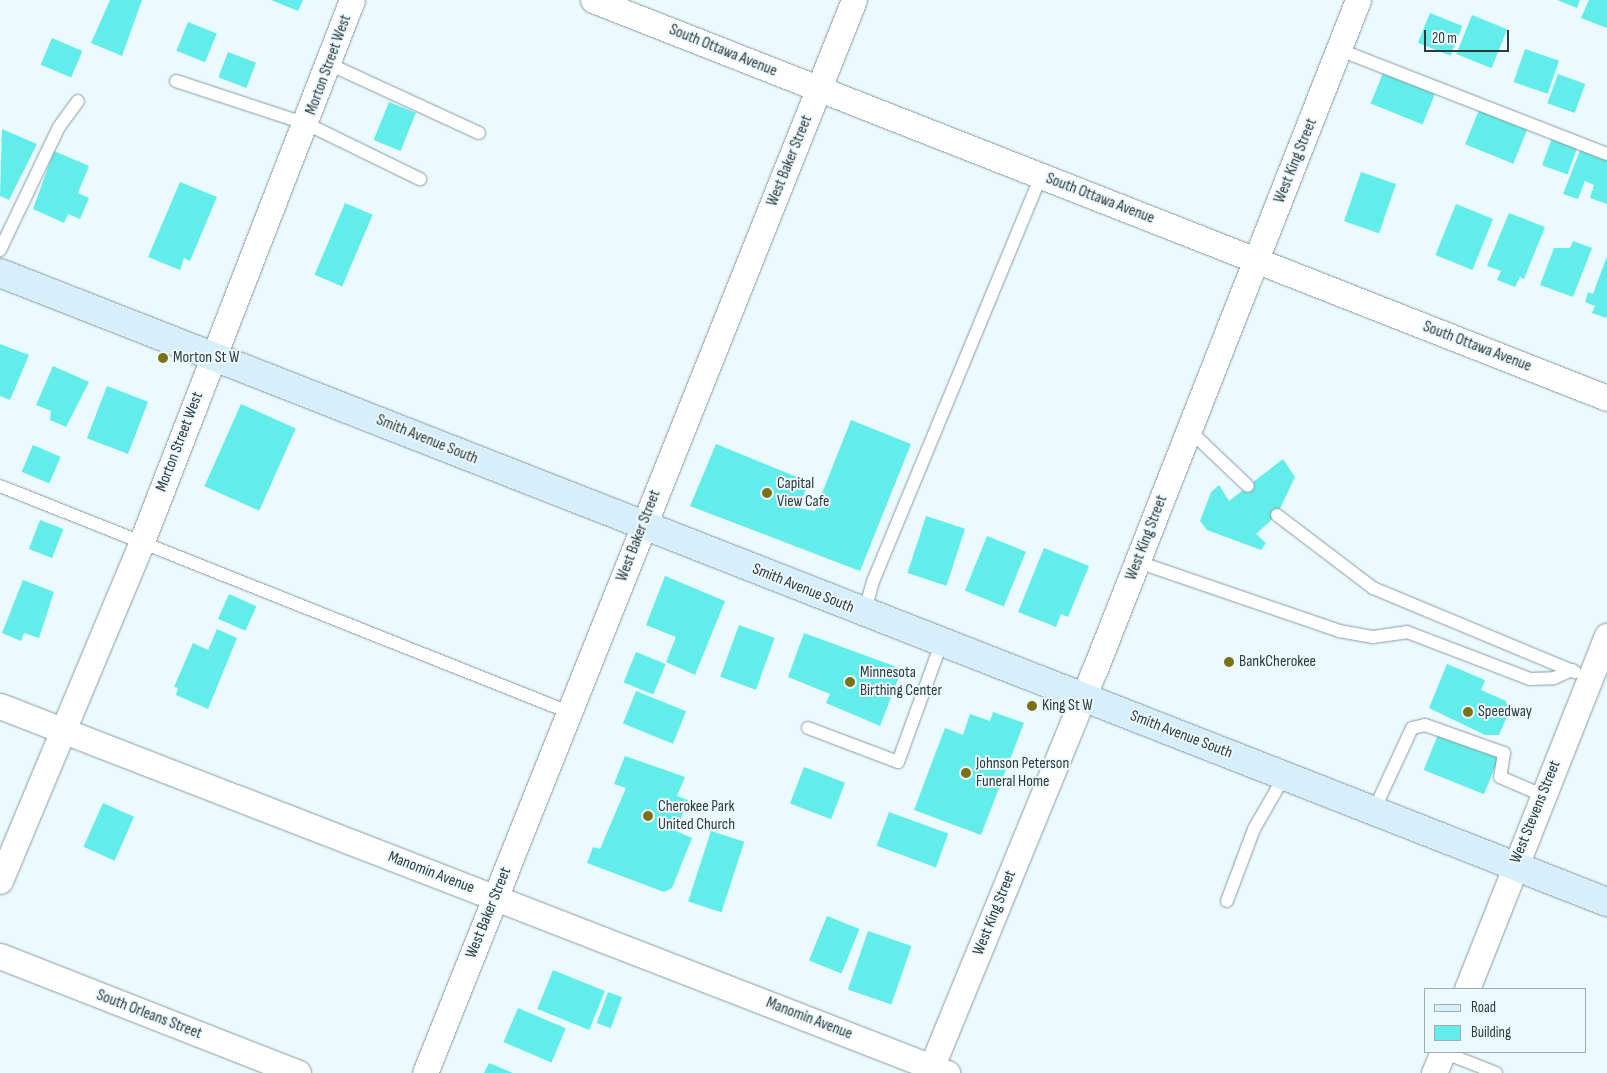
<!DOCTYPE html>
<style>
body{margin:0}
#map{position:relative;width:1607px;height:1073px;overflow:hidden;background:#ebfafe;font-family:"Sofia Sans Condensed",sans-serif}
div>[style]{position:absolute}
[style*='--x']{left:calc(var(--x)*1px);top:calc(var(--y)*1px);width:calc(var(--w)*1px);rotate:calc(var(--a)*1deg)}
.building>*{inset:0;background:#63edea;transform-origin:0 0}
.roads{filter:drop-shadow(0 0 1px #899a9f) drop-shadow(0 0 1px #899a9f)}
.lane>*{height:12px;margin:-6px;padding:0 6px;transform-origin:6px;border-radius:6px;background:#fff}
.street>*{height:25px;margin:-12.5px;padding:0 12.5px;transform-origin:12.5px;border-radius:12.5px;background:#fff}
.secondary>*{height:28px;margin:-14px;padding:0 14px;transform-origin:14px;border-radius:14px;background:#d7eefd}
.dots>*{width:14px;height:14px;translate:-50% -50%;box-sizing:border-box;border:2px solid #ebfafe;border-radius:50%}
span{translate:-50% -50%;white-space:nowrap;text-align:center;line-height:1.15;-webkit-text-stroke:4px #ebfafe;paint-order:stroke}
.street-label{font-size:16px;color:#31393b}
.poi-label{font-size:16px;color:#31393b}
.left{translate:0 -50%;text-align:left}
.legend{position:absolute;left:1424px;top:988px;width:162px;height:65px;box-sizing:border-box;background:#ebfafe;border:1px solid #a1adb0;margin:0;padding:6px 9px;list-style:none;font-size:15px;color:#31393b}
.legend li{display:flex;align-items:center;gap:10px;height:25px}
.legend b{width:25px;border:1px solid #a1adb0}
.scale{position:absolute;left:1424px;top:30px;width:85px;height:22px;box-sizing:border-box;border:2px solid #31393b;border-top:0;padding-left:6px;font-size:15px;line-height:18px;white-space:nowrap;color:#31393b;-webkit-text-stroke:4px #ebfafe;paint-order:stroke}
</style>
<div id="map">
<div class="building">
<div style="clip-path:polygon(110px 0,142px 0,122px 56px,91px 43px)"></div>
<div style="clip-path:polygon(271px 0,303px 0,298px 11px)"></div>
<div style="clip-path:polygon(1557px 0,1580px 0,1577px 8px)"></div>
<div style="clip-path:polygon(1589px 0,1607px 0,1607px 28px,1581px 18px)"></div>
<div style="left:1430px;top:13px;width:35px;height:32px;rotate:22deg"></div>
<div style="left:1472px;top:15px;width:38px;height:42px;rotate:22deg"></div>
<div style="left:188px;top:22px;width:31px;height:31px;rotate:22deg"></div>
<div style="left:52px;top:38px;width:33px;height:29px;rotate:23deg"></div>
<div style="left:1525px;top:49px;width:36px;height:35px;rotate:19deg"></div>
<div style="left:228px;top:52px;width:30px;height:27px;rotate:21deg"></div>
<div style="left:1383px;top:73px;width:56px;height:33px;rotate:22deg"></div>
<div style="left:1558px;top:74px;width:29px;height:31px;rotate:20deg"></div>
<div style="left:389px;top:102px;width:29px;height:41px;rotate:22deg"></div>
<div style="left:1479px;top:110px;width:52px;height:37px;rotate:22deg"></div>
<div style="clip-path:polygon(2px 129px,37px 144px,9px 200px,0 196px)"></div>
<div style="left:1552px;top:138px;width:27px;height:29px;rotate:20deg"></div>
<div style="clip-path:polygon(1581px 148px,1607px 158px,1607px 204px,1590px 198px,1594px 185px,1585px 181px,1578px 199px,1563px 194px)"></div>
<div style="clip-path:polygon(54px 151px,89px 166px,78px 193px,89px 198px,80px 219px,68px 214px,64px 223px,33px 209px)"></div>
<div style="left:1361px;top:172px;width:37px;height:52px;rotate:19deg"></div>
<div style="clip-path:polygon(180px 182px,217px 197px,190px 261px,184px 258px,180px 270px,148px 257px)"></div>
<div style="left:345px;top:203px;width:30px;height:78px;rotate:23deg"></div>
<div style="left:1456px;top:204px;width:40px;height:55px;rotate:22deg"></div>
<div style="clip-path:polygon(1509px 213px,1545px 227px,1524px 279px,1520px 277px,1515px 287px,1497px 280px,1501px 271px,1487px 266px)"></div>
<div style="clip-path:polygon(1573px 241px,1592px 248px,1573px 297px,1540px 285px,1554px 248px,1570px 248px)"></div>
<div style="clip-path:polygon(1607px 256px,1607px 315px,1606px 318px,1592px 313px,1595px 306px,1585px 302px,1588px 292px,1593px 294px)"></div>
<div style="clip-path:polygon(0 344px,29px 355px,10px 400px,0 396px)"></div>
<div style="clip-path:polygon(53px 366px,89px 382px,66px 427px,50px 420px,51px 411px,36px 405px)"></div>
<div style="left:107px;top:386px;width:44px;height:56px;rotate:21deg"></div>
<div style="left:241px;top:404px;width:60px;height:90px;rotate:24deg"></div>
<div style="clip-path:polygon(851px 420px,911px 444px,860px 571px,690px 506px,716px 444px,809px 482px,798px 508px,815px 511px)"></div>
<div style="left:33px;top:445px;width:30px;height:29px;rotate:23deg"></div>
<div style="clip-path:polygon(1283px 459px,1295px 477px,1277px 515px,1256px 534px,1266px 543px,1261px 550px,1207px 530px,1200px 521px,1211px 492px,1219px 485px,1229px 501px)"></div>
<div style="left:926px;top:516px;width:41px;height:60px;rotate:18deg"></div>
<div style="left:40px;top:520px;width:25px;height:31px;rotate:21deg"></div>
<div style="left:987px;top:536px;width:42px;height:59px;rotate:22deg"></div>
<div style="clip-path:polygon(1044px 548px,1089px 566px,1068px 617px,1061px 614px,1056px 627px,1018px 612px)"></div>
<div style="clip-path:polygon(665px 576px,725px 601px,695px 675px,666px 662px,676px 637px,646px 625px)"></div>
<div style="clip-path:polygon(23px 580px,54px 592px,39px 638px,24px 633px,21px 641px,2px 633px)"></div>
<div style="left:229px;top:594px;width:30px;height:27px;rotate:24deg"></div>
<div style="left:739px;top:625px;width:38px;height:55px;rotate:20deg"></div>
<div style="clip-path:polygon(217px 629px,237px 638px,208px 709px,176px 695px,178px 688px,174px 687px,193px 643px,208px 650px)"></div>
<div style="clip-path:polygon(804px 633px,902px 669px,880px 726px,826px 703px,830px 694px,788px 677px)"></div>
<div style="left:636px;top:652px;width:32px;height:33px;rotate:22deg"></div>
<div style="clip-path:polygon(1447px 664px,1485px 680px,1481px 690px,1506px 701px,1509px 712px,1499px 735px,1485px 735px,1429px 708px)"></div>
<div style="left:636px;top:691px;width:54px;height:35px;rotate:22deg"></div>
<div style="clip-path:polygon(993px 712px,1024px 723px,981px 835px,914px 810px,945px 728px,963px 735px,970px 714px,990px 721px)"></div>
<div style="left:1439px;top:732px;width:65px;height:41px;rotate:22deg"></div>
<div style="clip-path:polygon(625px 756px,685px 777px,677px 796px,688px 800px,676px 831px,692px 838px,672px 888px,664px 892px,587px 863px,593px 847px,600px 849px,626px 788px,614px 784px)"></div>
<div style="left:804px;top:767px;width:44px;height:39px;rotate:21deg"></div>
<div style="left:103px;top:803px;width:34px;height:48px;rotate:24deg"></div>
<div style="left:889px;top:812px;width:63px;height:36px;rotate:20deg"></div>
<div style="left:711px;top:831px;width:35px;height:74px;rotate:18deg"></div>
<div style="left:827px;top:916px;width:35px;height:48px;rotate:22deg"></div>
<div style="left:868px;top:931px;width:46px;height:62px;rotate:19deg"></div>
<div style="left:553px;top:970px;width:56px;height:42px;rotate:22deg"></div>
<div style="left:608px;top:992px;width:15px;height:33px;rotate:20deg"></div>
<div style="left:518px;top:1008px;width:52px;height:37px;rotate:23deg"></div>
<div style="clip-path:polygon(489px 1063px,513px 1073px,484px 1073px)"></div>
</div>
<div class="roads">
<div class="lane">
<div style="--x:1340;--y:50;--w:287;--a:21.3"></div>
<div style="--x:329;--y:64;--w:165;--a:24.7"></div>
<div style="--x:176;--y:81;--w:138;--a:18.2"></div>
<div style="--x:307;--y:124;--w:126;--a:26"></div>
<div style="--x:0;--y:250;--w:136;--a:-64.4"></div>
<div style="--x:59;--y:127;--w:32;--a:-54"></div>
<div style="--x:1189;--y:430;--w:81;--a:43.5"></div>
<div style="--x:0;--y:486;--w:614;--a:21.68"></div>
<div style="--x:1277;--y:515;--w:121;--a:37.2"></div>
<div style="--x:1373;--y:588;--w:219;--a:22.6"></div>
<div style="--x:1138;--y:562;--w:213;--a:18.9"></div>
<div style="--x:1339;--y:631;--w:35;--a:10"></div>
<div style="--x:1373;--y:637;--w:34;--a:-8"></div>
<div style="--x:1407;--y:632;--w:132;--a:20.9"></div>
<div style="--x:1530;--y:679;--w:24;--a:-2"></div>
<div style="--x:1554;--y:678;--w:20;--a:-24"></div>
<div style="--x:864;--y:613;--w:35;--a:-74"></div>
<div style="--x:874;--y:579;--w:436;--a:-67.5"></div>
<div style="--x:808;--y:728;--w:96;--a:20.7"></div>
<div style="--x:898;--y:762;--w:126;--a:-70"></div>
<div style="--x:1374;--y:810;--w:90;--a:-65.1"></div>
<div style="--x:1412;--y:728;--w:13;--a:-13"></div>
<div style="--x:1425;--y:725;--w:84;--a:19.5"></div>
<div style="--x:1504;--y:753;--w:24;--a:99"></div>
<div style="--x:1500;--y:777;--w:46;--a:23.2"></div>
<div style="--x:1227;--y:901;--w:77;--a:-69.4"></div>
<div style="--x:1254;--y:829;--w:62;--a:-60.1"></div>
<div style="--x:1443;--y:1052;--w:57;--a:21.6"></div>
</div>
<div class="street">
<div style="--x:593;--y:0;--w:1089;--a:21.43"></div>
<div style="--x:0;--y:706;--w:1016;--a:21.18"></div>
<div style="--x:0;--y:881;--w:368;--a:-67.3"></div>
<div style="--x:142;--y:541;--w:580;--a:-68.79"></div>
<div style="--x:0;--y:956;--w:320;--a:21.4"></div>
<div style="--x:1467;--y:989;--w:380;--a:-68.4"></div>
<div style="--x:425;--y:1073;--w:1156;--a:-68.21"></div>
<div style="--x:929;--y:1073;--w:437;--a:-67.7"></div>
<div style="--x:1095;--y:669;--w:719;--a:-68.54"></div>
<div style="--x:1434;--y:1073;--w:23;--a:-67"></div>
</div>
<div class="secondary">
<div style="--x:0;--y:273;--w:1726;--a:21.38"></div>
</div>
</div>
<div class="dots">
<div style="left:163px;top:358px;background:#7a7113"></div>
<div style="left:767px;top:493px;background:#7a7113"></div>
<div style="left:1229px;top:662px;background:#7a7113"></div>
<div style="left:850px;top:682px;background:#7a7113"></div>
<div style="left:1032px;top:706px;background:#7a7113"></div>
<div style="left:1468px;top:712px;background:#7a7113"></div>
<div style="left:966px;top:773px;background:#7a7113"></div>
<div style="left:648px;top:816px;background:#7a7113"></div>
</div>
<div class="street-label">
<span style="left:723px;top:51px;rotate:22deg">South Ottawa Avenue</span>
<span style="left:329px;top:65px;rotate:-70deg">Morton Street West</span>
<span style="left:790px;top:161px;rotate:-68deg">West Baker Street</span>
<span style="left:1296px;top:161px;rotate:-68deg">West King Street</span>
<span style="left:1100px;top:199px;rotate:21deg">South Ottawa Avenue</span>
<span style="left:1477px;top:347px;rotate:21deg">South Ottawa Avenue</span>
<span style="left:427px;top:440px;rotate:22deg">Smith Avenue South</span>
<span style="left:180px;top:442px;rotate:-69deg">Morton Street West</span>
<span style="left:639px;top:536px;rotate:-69deg">West Baker Street</span>
<span style="left:1147px;top:538px;rotate:-69deg">West King Street</span>
<span style="left:803px;top:589px;rotate:22deg">Smith Avenue South</span>
<span style="left:1181px;top:735px;rotate:21deg">Smith Avenue South</span>
<span style="left:1536px;top:812px;rotate:-68deg">West Stevens Street</span>
<span style="left:431px;top:873px;rotate:21deg">Manomin Avenue</span>
<span style="left:489px;top:913px;rotate:-68deg">West Baker Street</span>
<span style="left:995px;top:913px;rotate:-68deg">West King Street</span>
<span style="left:149px;top:1015px;rotate:21deg">South Orleans Street</span>
<span style="left:809px;top:1019px;rotate:21deg">Manomin Avenue</span>
</div>
<div class="poi-label">
<span class="left" style="left:173px;top:358px">Morton St W</span>
<span class="left" style="left:777px;top:493px">Capital<br>View Cafe</span>
<span class="left" style="left:1239px;top:662px">BankCherokee</span>
<span class="left" style="left:860px;top:682px">Minnesota<br>Birthing Center</span>
<span class="left" style="left:1042px;top:706px">King St W</span>
<span class="left" style="left:1478px;top:712px">Speedway</span>
<span class="left" style="left:976px;top:773px">Johnson Peterson<br>Funeral Home</span>
<span class="left" style="left:658px;top:816px">Cherokee Park<br>United Church</span>
</div>
<ul class="legend">
<li><b style="height:6px;background:#d7eefd"></b>Road</li>
<li><b style="height:14px;background:#63edea"></b>Building</li>
</ul>
<div class="scale">20 m</div>
</div>
